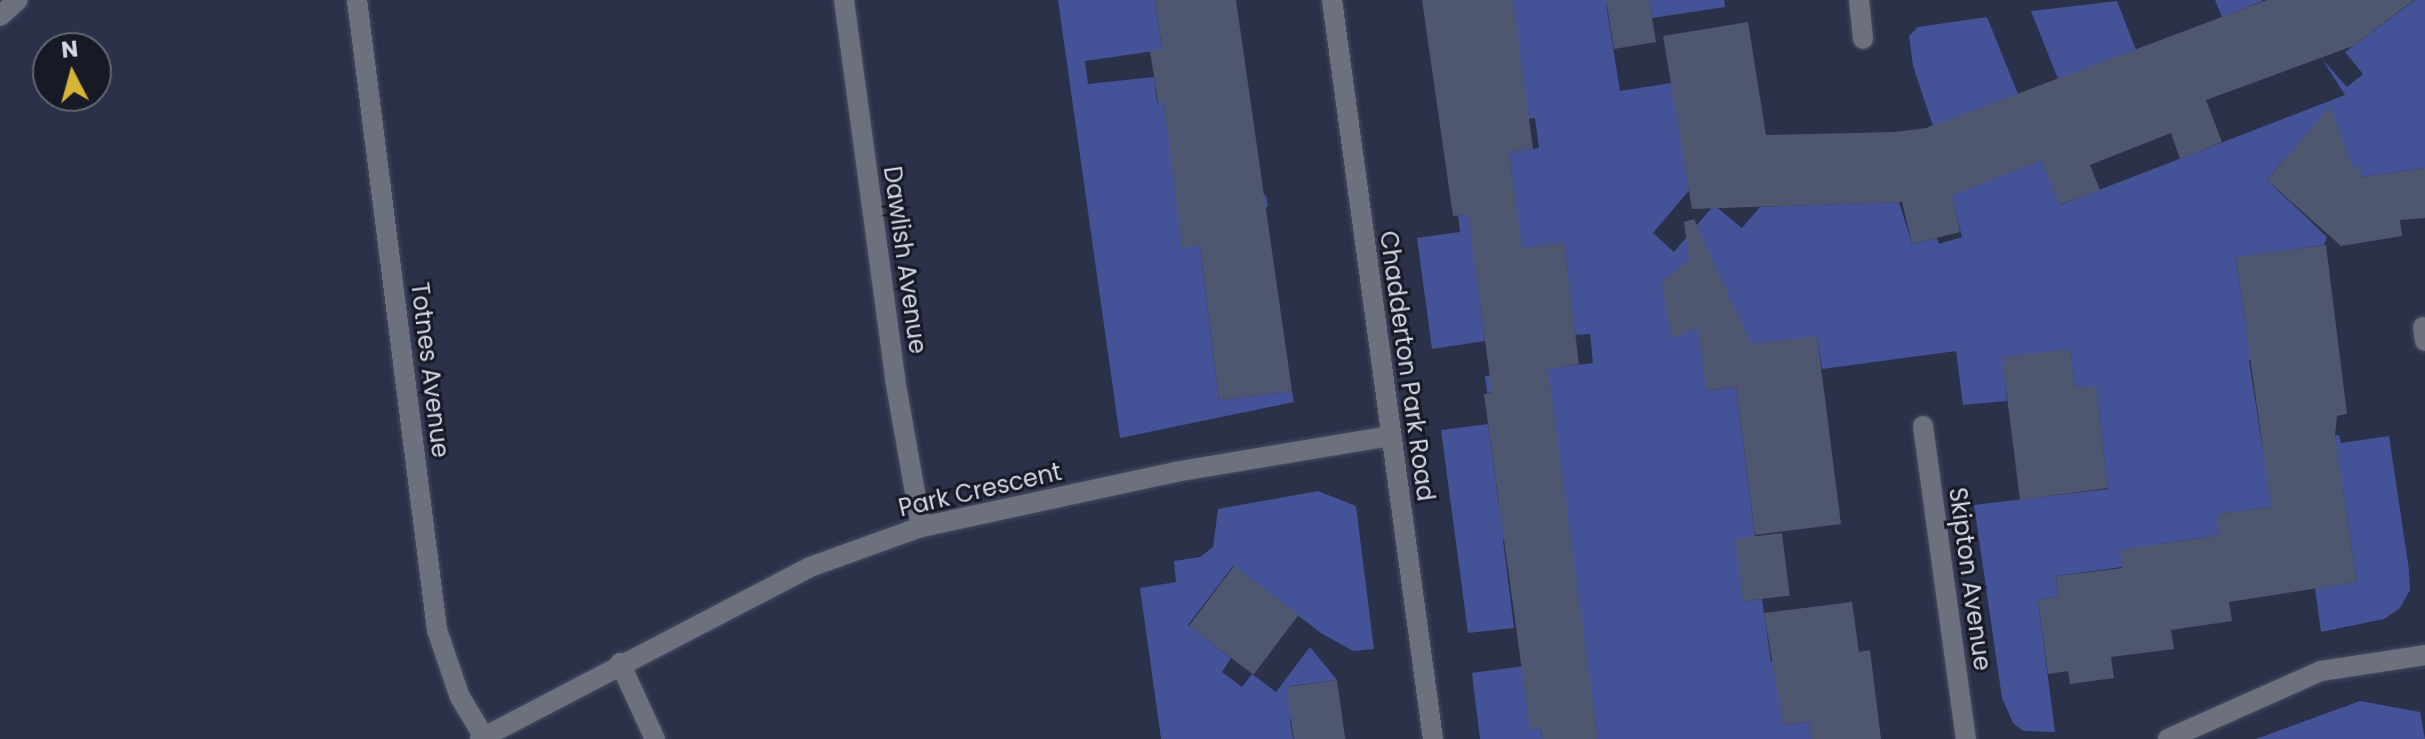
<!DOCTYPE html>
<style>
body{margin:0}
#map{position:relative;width:2425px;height:739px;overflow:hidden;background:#2b3149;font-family:Poppins,sans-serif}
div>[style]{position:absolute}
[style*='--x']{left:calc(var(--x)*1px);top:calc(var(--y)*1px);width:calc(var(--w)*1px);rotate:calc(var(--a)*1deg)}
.green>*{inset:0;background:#445298}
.building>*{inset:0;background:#4f5670;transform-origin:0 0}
.roads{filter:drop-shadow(0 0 2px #464c62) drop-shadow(0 0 2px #464c62)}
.minor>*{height:20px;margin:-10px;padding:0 10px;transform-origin:10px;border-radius:10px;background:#6d717d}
span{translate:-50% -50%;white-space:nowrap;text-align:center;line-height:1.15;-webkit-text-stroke:6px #171a25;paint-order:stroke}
.street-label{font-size:24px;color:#d3d7e7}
.north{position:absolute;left:32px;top:32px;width:80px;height:80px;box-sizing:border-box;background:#171a25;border:2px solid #626673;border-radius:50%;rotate:354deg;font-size:22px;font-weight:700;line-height:32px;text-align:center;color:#d3d7e7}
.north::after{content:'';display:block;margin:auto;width:28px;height:36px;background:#d7b434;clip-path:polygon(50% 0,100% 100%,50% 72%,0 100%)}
</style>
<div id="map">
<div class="green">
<div style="clip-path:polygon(1058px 0,1155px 0,1162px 50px,1085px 61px,1088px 84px,1154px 77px,1157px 103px,1164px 103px,1178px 206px,1266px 195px,1268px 207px,1179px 219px,1182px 247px,1200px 245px,1219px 400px,1292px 391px,1294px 402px,1120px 438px)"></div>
<div style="clip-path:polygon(1513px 0,1619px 0,1606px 3px,1620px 91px,1684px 81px,1692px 187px,1653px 233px,1674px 252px,1714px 205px,1742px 228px,1760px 207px,1899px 202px,1912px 244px,1937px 238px,1939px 244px,1962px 237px,1951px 194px,2042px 160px,2060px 205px,2345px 95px,2322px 59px,2347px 87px,2363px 74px,2345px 52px,2415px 0,2425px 0,2425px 168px,2362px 177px,2360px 167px,2315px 191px,2282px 162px,2267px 180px,2327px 237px,2324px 245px,2236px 258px,2245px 321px,2263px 319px,2268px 356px,2249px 360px,2262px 445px,2339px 435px,2341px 443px,2389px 436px,2409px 570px,2410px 590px,2400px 608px,2384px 619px,2321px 632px,2315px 588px,2357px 582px,2343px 490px,2301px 496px,2301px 503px,2218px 514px,2219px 535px,2159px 544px,2122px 567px,2056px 576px,2058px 597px,2038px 600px,2055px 732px,2023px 731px,2013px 723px,2002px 698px,1974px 505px,2108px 489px,2096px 387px,2075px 388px,2070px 350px,2003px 357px,2007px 401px,1963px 405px,1956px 351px,1822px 369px,1817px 336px,1706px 391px,1736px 387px,1755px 537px,1736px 540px,1744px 601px,1762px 599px,1771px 662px,1783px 661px,1783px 725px,1809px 722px,1811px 739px,1598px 739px,1589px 676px,1530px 729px,1541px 728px,1542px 739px,1480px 739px,1472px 673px,1582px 658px,1539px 534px,1503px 540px,1514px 628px,1468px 633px,1441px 430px,1488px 424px,1499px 506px,1564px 498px,1550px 386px,1487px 393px,1485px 376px,1593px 363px,1590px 334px,1575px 335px,1564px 243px,1474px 255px,1485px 341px,1432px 349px,1417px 238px,1460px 232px,1458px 215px,1516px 207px,1509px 152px,1539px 148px,1535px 118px,1504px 121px)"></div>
<div style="clip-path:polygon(1649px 0,1724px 0,1725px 7px,1652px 18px)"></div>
<div style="clip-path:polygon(2215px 0,2262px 0,2263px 1px,2222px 17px)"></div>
<div style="clip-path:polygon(2117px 1px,2136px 50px,2058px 79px,2031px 11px)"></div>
<div style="clip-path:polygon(1987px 17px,2018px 94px,1933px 126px,1913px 66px,1909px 36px,1918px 27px)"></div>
<div style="clip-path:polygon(1318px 491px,1356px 506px,1374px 649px,1353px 651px,1321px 633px,1233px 566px,1188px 625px,1231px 658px,1222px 672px,1242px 687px,1252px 674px,1276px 692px,1310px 647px,1337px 680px,1290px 686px,1292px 714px,1342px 712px,1290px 719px,1293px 739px,1161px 739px,1140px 588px,1176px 582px,1174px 561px,1200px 557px,1213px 547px,1218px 509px)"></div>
<div style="clip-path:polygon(2360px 701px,2420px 712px,2425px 739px,2256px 739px)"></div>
</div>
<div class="building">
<div style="clip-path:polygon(1155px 0,1236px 0,1292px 391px,1219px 400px,1200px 245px,1182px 248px,1164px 103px,1158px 103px,1150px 51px,1162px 49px)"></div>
<div style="clip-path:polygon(1422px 0,1513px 0,1533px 149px,1509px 152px,1522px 248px,1564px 243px,1579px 364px,1548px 369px,1598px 739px,1542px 739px,1541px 728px,1530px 729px,1484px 394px,1492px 393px,1468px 214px,1453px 216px)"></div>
<div style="clip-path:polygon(1606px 0,1649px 0,1656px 42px,1614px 49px)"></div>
<div style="clip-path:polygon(2267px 0,2414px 0,2353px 46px,2206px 100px,2222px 142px,2180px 159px,2171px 133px,2090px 165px,2100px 190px,2059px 205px,2042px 160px,1952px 195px,1960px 232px,1912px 244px,1902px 202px,1692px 209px,1663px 36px,1748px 22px,1766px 135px,1894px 132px,1926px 128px)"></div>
<div style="clip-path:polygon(2330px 106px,2353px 168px,2361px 167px,2362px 177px,2425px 168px,2425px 218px,2400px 220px,2402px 236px,2341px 246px,2267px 180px)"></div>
<div style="clip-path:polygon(1694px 219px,1751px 344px,1817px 336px,1841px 524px,1755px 535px,1736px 387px,1706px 391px,1698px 328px,1672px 338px,1661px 282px,1689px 260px,1684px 222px)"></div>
<div style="clip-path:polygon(2326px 245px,2347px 414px,2337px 416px,2335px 436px,2357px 582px,2229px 602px,2232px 621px,2171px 630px,2174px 649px,2111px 657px,2114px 678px,2070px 684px,2068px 671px,2048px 674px,2038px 600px,2058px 597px,2056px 576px,2122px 568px,2120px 550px,2219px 535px,2217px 514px,2271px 507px,2236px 257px)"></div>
<div style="clip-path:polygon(2070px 349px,2075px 388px,2096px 386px,2108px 488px,2020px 500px,2002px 357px)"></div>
<div style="left:1782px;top:533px;width:63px;height:47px;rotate:83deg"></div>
<div style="left:1234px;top:566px;width:81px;height:75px;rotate:37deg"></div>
<div style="clip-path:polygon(1852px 602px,1859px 652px,1870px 650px,1881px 739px,1811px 739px,1809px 722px,1783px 725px,1764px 613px)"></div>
<div style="left:1337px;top:680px;width:60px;height:51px;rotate:82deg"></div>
</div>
<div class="roads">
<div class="minor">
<div style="--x:357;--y:0;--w:635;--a:82.76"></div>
<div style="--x:437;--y:630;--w:71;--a:71.1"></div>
<div style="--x:460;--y:697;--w:47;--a:59"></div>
<div style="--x:844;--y:0;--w:382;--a:82.3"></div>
<div style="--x:895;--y:379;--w:150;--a:80"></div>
<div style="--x:1332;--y:0;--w:746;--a:82.22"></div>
<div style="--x:1859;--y:0;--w:39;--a:84"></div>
<div style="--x:0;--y:16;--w:24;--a:-42"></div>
<div style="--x:2423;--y:327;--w:14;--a:82"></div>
<div style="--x:1923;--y:426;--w:316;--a:82.2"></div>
<div style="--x:620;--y:663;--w:84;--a:65.3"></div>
<div style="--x:480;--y:739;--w:372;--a:-27.5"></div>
<div style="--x:810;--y:567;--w:118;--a:-19.8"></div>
<div style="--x:921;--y:527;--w:260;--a:-12.2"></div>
<div style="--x:1175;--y:472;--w:218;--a:-9.5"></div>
<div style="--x:2168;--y:739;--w:167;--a:-24"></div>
<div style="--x:2321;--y:671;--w:105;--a:-8.7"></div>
</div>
</div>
<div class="street-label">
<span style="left:905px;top:260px;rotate:82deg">Dawlish Avenue</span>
<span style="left:1407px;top:366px;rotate:82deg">Chadderton Park Road</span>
<span style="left:430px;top:370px;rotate:83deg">Totnes Avenue</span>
<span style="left:980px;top:490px;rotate:-13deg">Park Crescent</span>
<span style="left:1970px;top:579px;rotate:82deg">Skipton Avenue</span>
</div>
<div class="north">N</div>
</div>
